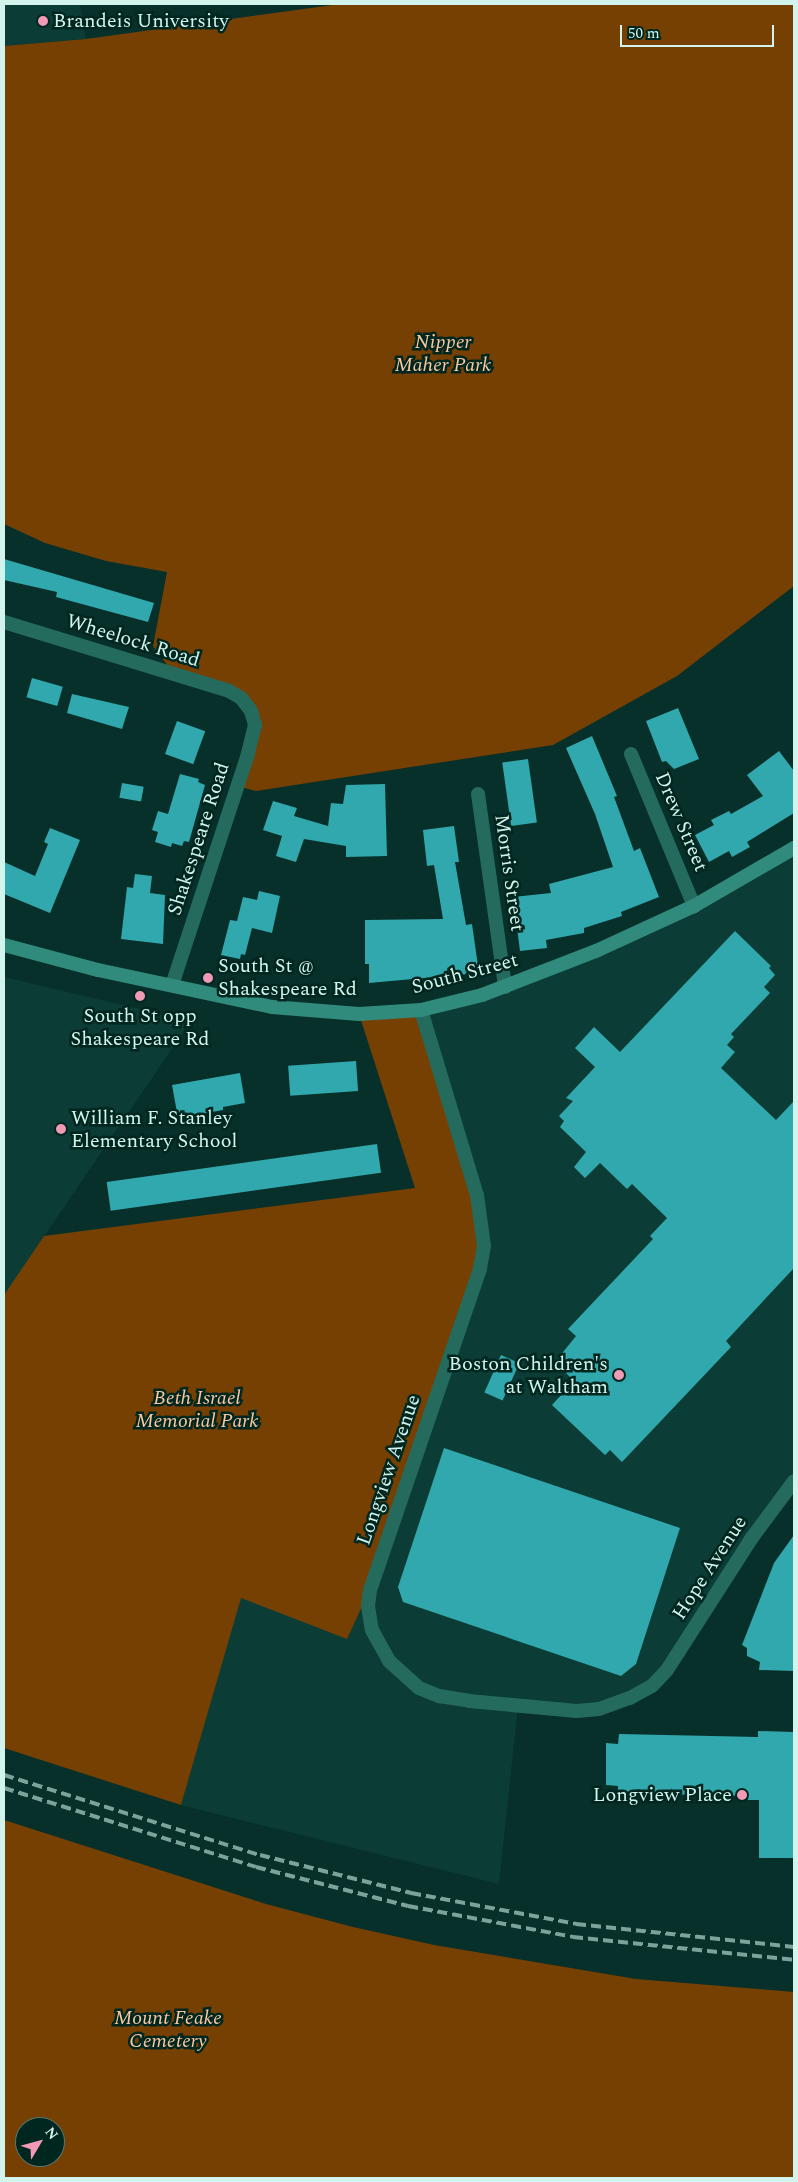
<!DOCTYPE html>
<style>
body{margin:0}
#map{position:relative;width:798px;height:2182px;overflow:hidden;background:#07302a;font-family:Spectral,serif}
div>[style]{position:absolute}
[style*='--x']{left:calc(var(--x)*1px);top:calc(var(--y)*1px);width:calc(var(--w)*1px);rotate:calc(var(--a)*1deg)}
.built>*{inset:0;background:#0b3c35}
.green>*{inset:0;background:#774003}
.building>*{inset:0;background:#31a8ad;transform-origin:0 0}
.minor>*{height:14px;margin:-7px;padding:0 7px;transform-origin:7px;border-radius:7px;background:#246b5e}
.secondary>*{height:14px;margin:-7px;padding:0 7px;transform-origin:7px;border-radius:7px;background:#318b7c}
.rail>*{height:4px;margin-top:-2px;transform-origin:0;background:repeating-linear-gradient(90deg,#7ca29b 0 10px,transparent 0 15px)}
.dots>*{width:14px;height:14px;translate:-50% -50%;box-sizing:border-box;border:2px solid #002620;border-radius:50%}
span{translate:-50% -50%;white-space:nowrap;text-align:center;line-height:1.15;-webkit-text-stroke:5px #002620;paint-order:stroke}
.poi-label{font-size:20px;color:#d1f4ec}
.left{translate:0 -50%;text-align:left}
.right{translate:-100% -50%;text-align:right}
.park-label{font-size:20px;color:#fac79f;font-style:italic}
.street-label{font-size:20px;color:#d1f4ec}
.frame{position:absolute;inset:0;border:5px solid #d1f4ec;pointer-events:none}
.north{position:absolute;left:15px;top:2117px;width:50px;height:50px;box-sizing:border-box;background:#002620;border:1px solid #547872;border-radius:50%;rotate:53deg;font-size:14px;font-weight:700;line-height:20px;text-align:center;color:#d1f4ec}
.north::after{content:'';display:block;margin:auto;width:18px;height:22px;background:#f09ab5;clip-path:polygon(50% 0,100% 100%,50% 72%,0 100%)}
.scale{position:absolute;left:620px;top:25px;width:154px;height:22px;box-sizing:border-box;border:2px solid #d1f4ec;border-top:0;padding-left:6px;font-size:15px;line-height:18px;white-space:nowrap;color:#d1f4ec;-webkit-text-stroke:4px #002620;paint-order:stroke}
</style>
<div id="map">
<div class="built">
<div style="clip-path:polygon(4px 4px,80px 4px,86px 39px,4px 46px)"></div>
<div style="clip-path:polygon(794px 848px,794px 1481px,667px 1670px,617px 1704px,518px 1706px,499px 1884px,181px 1805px,241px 1597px,347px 1638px,480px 1269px,421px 1010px,544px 973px)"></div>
<div style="clip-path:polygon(4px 977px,191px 1021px,4px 1295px)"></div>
</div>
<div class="green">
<div style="clip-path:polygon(340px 4px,794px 4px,794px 586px,677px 676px,553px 745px,256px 791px,237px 786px,253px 733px,248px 704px,174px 674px,153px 646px,167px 572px,106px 561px,45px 543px,4px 524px,4px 46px,86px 39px)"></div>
<div style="clip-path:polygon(421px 1010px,484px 1246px,370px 1589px,347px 1639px,241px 1598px,181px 1805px,4px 1748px,4px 1295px,44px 1236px,415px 1188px,359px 1014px)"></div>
<div style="clip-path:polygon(evenodd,4px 1820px,266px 1904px,353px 1927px,434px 1945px,636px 1979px,794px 1992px,794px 2178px,4px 2178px,4px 1820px,25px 2127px,55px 2127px,55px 2157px,25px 2157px,25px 2127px)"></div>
</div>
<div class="building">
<div style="clip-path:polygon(4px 559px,154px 603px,148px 622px,56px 597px,57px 592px,4px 580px)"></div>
<div style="left:32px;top:678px;width:32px;height:20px;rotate:16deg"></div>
<div style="clip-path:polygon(72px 694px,129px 707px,122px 729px,67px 713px)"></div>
<div style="clip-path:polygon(678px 708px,699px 759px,674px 769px,666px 761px,662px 762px,646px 721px)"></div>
<div style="left:177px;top:721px;width:30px;height:35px;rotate:20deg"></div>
<div style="clip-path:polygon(592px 736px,617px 796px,614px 797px,634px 851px,640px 848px,659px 897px,621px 912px,622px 916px,584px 928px,584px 933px,546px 940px,547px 948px,520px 951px,513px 897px,551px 893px,549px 884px,613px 867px,595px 814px,566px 748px)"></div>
<div style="clip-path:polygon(779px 751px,794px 771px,794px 813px,747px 842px,750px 847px,732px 857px,729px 851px,709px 862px,695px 835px,714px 825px,711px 820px,729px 811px,731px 814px,763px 796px,747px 775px)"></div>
<div style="left:528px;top:759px;width:64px;height:26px;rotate:82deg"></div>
<div style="clip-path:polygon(180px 774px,199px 779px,198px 782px,205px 785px,189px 842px,184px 841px,182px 846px,172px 843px,171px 847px,155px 842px,158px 832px,152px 830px,158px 811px,168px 814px)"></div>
<div style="left:122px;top:783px;width:22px;height:15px;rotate:10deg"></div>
<div style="clip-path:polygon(385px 784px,387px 856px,346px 857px,346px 846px,304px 839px,296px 862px,276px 856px,282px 836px,263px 830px,273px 801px,297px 808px,294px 816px,328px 826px,331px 803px,343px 804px,346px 785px)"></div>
<div style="clip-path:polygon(454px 826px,459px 862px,455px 862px,466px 925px,472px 924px,479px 973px,369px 983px,369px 964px,365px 964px,365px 920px,443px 919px,434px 865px,427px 866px,423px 830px)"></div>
<div style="clip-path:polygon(50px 828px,80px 840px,50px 913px,4px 894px,4px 862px,35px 876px,48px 844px,44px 842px)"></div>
<div style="clip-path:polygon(135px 874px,152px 876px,150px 893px,165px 895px,163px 944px,121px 939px,127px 887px,133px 888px)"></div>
<div style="clip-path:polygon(259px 891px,280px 896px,272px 933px,252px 928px,245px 955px,241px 954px,240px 959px,221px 955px,230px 920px,237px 921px,243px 897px,257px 900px)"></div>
<div style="clip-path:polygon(735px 931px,771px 966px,769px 968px,775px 975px,764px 987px,770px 993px,731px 1034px,734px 1037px,727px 1045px,735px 1052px,721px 1068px,776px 1120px,794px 1101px,794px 1268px,726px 1341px,731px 1347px,622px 1462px,610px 1450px,605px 1455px,552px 1405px,574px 1381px,555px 1362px,576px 1336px,568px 1329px,653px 1239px,650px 1236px,667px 1218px,632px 1184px,627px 1189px,600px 1163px,585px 1178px,574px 1167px,586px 1152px,560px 1127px,564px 1121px,559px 1116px,573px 1101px,566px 1098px,595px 1067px,575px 1048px,594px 1027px,620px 1052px)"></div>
<div style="left:356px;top:1061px;width:30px;height:68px;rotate:86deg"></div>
<div style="clip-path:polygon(240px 1073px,245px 1103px,223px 1107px,223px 1110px,178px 1118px,172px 1085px)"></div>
<div style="left:377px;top:1144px;width:29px;height:273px;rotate:82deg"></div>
<div style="left:501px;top:1355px;width:20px;height:41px;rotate:24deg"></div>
<div style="clip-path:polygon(444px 1448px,680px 1528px,636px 1664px,621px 1676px,403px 1602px,398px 1587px)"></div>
<div style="clip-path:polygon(794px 1535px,794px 1671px,759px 1670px,760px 1662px,747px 1656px,747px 1648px,742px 1645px,774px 1563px)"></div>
<div style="clip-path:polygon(758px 1731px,794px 1732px,794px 1858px,759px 1858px,759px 1800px,748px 1800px,748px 1796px,618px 1793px,618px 1786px,606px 1785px,606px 1743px,618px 1744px,619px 1734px,758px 1737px)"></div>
</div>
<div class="minor">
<div style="--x:4;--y:622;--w:235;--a:17"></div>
<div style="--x:229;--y:691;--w:14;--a:30"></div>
<div style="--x:241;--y:698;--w:16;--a:52"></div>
<div style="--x:251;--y:711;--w:15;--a:74"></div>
<div style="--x:255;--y:725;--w:30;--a:104"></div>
<div style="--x:248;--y:754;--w:243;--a:108.2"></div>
<div style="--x:631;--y:754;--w:165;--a:67.5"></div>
<div style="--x:478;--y:794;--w:195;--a:82"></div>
<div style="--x:421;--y:1010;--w:193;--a:73.2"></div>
<div style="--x:477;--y:1195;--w:51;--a:82.2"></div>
<div style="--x:484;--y:1246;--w:23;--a:100"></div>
<div style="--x:480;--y:1269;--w:339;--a:108.9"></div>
<div style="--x:370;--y:1590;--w:16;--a:97"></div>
<div style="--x:368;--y:1606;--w:24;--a:81"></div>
<div style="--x:372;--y:1630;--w:35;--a:61"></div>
<div style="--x:389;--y:1661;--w:40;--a:42"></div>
<div style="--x:419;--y:1688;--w:22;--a:22"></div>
<div style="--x:439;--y:1696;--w:30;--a:9"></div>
<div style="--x:469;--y:1701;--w:108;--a:5.3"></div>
<div style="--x:577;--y:1711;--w:22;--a:-5"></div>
<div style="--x:599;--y:1709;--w:33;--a:-20"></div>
<div style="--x:630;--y:1698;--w:25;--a:-29"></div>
<div style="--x:652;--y:1686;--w:22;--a:-47"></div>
<div style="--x:667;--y:1670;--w:156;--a:-57.3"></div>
<div style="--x:751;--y:1539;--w:72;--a:-53.4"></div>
</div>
<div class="secondary">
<div style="--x:4;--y:945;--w:97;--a:14.9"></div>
<div style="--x:98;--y:970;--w:178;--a:12"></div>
<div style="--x:272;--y:1007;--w:87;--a:4.6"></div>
<div style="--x:359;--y:1014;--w:62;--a:-3.7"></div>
<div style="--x:421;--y:1010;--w:63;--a:-13.8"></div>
<div style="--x:482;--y:995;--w:122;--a:-21.1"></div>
<div style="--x:596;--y:951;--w:108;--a:-24.7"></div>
<div style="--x:694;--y:906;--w:116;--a:-30.1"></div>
</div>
<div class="rail">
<div style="--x:4;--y:1775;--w:268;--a:17.4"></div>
<div style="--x:260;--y:1855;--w:156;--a:14.1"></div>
<div style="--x:411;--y:1893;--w:168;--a:10.6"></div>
<div style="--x:576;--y:1924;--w:219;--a:6"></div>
<div style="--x:4;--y:1788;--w:264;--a:17.4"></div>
<div style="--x:256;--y:1867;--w:157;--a:14.4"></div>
<div style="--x:408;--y:1906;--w:168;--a:10.6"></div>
<div style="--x:573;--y:1937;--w:222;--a:5.9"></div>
</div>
<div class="dots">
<div style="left:43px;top:21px;background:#f09ab5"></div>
<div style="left:208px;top:978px;background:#f09ab5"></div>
<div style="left:140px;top:996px;background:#f09ab5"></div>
<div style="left:61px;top:1129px;background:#f09ab5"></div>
<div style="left:619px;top:1375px;background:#f09ab5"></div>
<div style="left:742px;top:1795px;background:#f09ab5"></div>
</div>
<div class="poi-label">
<span class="left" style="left:53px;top:21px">Brandeis University</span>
<span class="left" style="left:218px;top:978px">South St @<br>Shakespeare Rd</span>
<span style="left:140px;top:1028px">South St opp<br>Shakespeare Rd</span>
<span class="left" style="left:71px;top:1130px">William F. Stanley<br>Elementary School</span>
<span class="right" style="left:608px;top:1376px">Boston Children's<br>at Waltham</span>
<span class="right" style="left:732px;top:1795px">Longview Place</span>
</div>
<div class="park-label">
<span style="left:443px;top:354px">Nipper<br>Maher Park</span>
<span style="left:197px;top:1410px">Beth Israel<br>Memorial Park</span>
<span style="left:168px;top:2030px">Mount Feake<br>Cemetery</span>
</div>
<div class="street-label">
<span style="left:133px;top:641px;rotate:17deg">Wheelock Road</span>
<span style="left:681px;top:822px;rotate:67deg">Drew Street</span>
<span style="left:199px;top:839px;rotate:-72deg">Shakespeare Road</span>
<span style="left:509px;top:873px;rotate:82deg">Morris Street</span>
<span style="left:465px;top:974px;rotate:-15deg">South Street</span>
<span style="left:389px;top:1470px;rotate:-71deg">Longview Avenue</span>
<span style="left:710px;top:1568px;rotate:-57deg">Hope Avenue</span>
</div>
<div class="frame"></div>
<div class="north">N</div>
<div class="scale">50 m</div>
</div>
